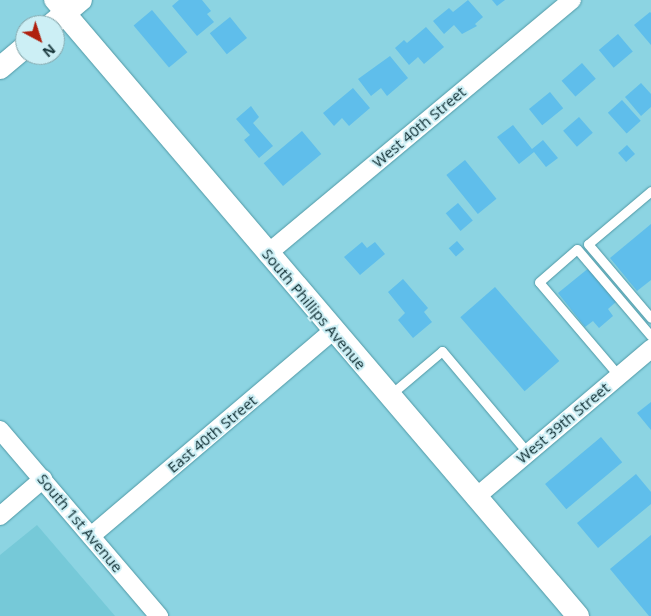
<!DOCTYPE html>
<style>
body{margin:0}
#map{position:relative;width:651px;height:616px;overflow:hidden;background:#8cd4e2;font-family:"Noto Sans",sans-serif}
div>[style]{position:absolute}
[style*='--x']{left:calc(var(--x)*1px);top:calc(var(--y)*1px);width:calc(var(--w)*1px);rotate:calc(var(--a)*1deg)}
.built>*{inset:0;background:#76c9d8}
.building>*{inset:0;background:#5fbeeb;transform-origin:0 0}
.roads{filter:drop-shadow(0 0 1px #5098a5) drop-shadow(0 0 1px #5098a5)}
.service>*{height:9px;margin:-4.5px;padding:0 4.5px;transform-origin:4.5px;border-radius:4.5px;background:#fff}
.minor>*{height:18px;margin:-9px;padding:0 9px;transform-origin:9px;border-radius:9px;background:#fff}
.tertiary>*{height:22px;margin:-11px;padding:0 11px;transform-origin:11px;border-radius:11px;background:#fff}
span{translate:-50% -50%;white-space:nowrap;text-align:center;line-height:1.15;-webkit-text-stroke:4px #cceff5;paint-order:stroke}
.street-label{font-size:15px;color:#16353a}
.north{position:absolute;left:15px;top:15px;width:50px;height:50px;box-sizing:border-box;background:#cceff5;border:1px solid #83a5aa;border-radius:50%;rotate:140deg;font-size:14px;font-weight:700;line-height:20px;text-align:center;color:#16353a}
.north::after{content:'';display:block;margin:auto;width:18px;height:22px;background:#af200e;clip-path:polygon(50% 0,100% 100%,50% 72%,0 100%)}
</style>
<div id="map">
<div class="built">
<div style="clip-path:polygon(37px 525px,115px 616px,0 616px,0 555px)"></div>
</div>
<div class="building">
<div style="clip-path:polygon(179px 0,202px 0,211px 11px,207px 14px,214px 22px,197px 36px,172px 6px)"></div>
<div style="clip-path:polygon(468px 0,483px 17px,475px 24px,477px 26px,462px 34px,454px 25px,444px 34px,433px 21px,449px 8px,453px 12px)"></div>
<div style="clip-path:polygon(492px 0,505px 0,497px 6px)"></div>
<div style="left:152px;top:10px;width:55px;height:24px;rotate:50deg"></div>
<div style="clip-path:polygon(650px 12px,651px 13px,651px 45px,634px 25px)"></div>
<div style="left:230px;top:17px;width:27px;height:26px;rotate:51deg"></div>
<div style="clip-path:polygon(426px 27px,444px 47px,424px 64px,418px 57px,409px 65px,395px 48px,404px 40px,407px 43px)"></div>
<div style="left:618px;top:34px;width:23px;height:25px;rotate:50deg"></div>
<div style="clip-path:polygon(390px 56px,408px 78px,387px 96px,381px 88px,371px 96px,358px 79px)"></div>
<div style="left:582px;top:63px;width:21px;height:27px;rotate:49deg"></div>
<div style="clip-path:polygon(641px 83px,651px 94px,651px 107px,641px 116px,625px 97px)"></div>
<div style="clip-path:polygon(353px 88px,370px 108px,349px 126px,342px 118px,334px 126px,323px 113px)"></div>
<div style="left:550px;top:92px;width:21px;height:27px;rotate:51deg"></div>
<div style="left:622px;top:100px;width:28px;height:19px;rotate:48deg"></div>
<div style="clip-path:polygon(251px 106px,259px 117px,253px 123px,273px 146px,259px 158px,244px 140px,250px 135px,236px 119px)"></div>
<div style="left:579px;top:117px;width:21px;height:21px;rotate:49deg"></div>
<div style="clip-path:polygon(513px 125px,532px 149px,543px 140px,558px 158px,546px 167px,534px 152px,519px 164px,497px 137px)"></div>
<div style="left:302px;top:131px;width:30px;height:50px;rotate:50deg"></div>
<div style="left:627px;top:145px;width:12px;height:12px;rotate:48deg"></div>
<div style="left:465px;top:160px;width:50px;height:24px;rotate:51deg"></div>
<div style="left:458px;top:203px;width:23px;height:16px;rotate:50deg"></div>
<div style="clip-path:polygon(651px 224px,651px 280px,637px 291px,610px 258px)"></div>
<div style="left:457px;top:241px;width:11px;height:11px;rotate:49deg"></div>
<div style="clip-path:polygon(362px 242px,367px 248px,375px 242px,385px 254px,360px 275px,344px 257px)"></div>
<div style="clip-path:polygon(590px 267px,617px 301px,608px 309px,613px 316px,599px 328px,593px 321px,585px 327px,558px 293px)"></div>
<div style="clip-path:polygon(403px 279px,428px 308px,424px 312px,432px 322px,413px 338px,398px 320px,405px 313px,388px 292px)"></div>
<div style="left:495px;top:287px;width:98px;height:46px;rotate:49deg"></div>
<div style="clip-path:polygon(651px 402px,651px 430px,637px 413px)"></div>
<div style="left:601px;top:437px;width:33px;height:73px;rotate:50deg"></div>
<div style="clip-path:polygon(636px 474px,651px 492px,651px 504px,598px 548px,577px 523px)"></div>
<div style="clip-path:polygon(651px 535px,651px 616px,649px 616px,610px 569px)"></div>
</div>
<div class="roads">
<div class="service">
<div style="--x:651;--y:191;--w:82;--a:139.9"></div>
<div style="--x:588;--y:244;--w:97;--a:49.6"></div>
<div style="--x:619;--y:376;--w:123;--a:-130.4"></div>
<div style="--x:539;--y:282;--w:50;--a:-41"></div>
<div style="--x:577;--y:249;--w:114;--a:49.6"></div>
<div style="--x:390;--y:395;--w:68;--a:-40.2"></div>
<div style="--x:442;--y:351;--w:133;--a:49.9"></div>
</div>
<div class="minor">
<div style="--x:53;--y:0;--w:18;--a:49"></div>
<div style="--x:267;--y:254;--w:397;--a:-39.8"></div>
<div style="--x:0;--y:430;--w:245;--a:49.5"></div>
<div style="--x:475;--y:498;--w:231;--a:-40.3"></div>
<div style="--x:0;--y:516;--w:57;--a:-40.7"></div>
<div style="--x:91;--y:536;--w:317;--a:-40.3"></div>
</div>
<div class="tertiary">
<div style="--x:65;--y:14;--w:791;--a:49.56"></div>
<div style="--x:51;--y:25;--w:39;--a:-40"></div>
<div style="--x:0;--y:68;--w:33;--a:-40"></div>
</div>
</div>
<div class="street-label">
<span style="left:419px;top:127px;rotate:-40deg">West 40th Street</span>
<span style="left:314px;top:309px;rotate:50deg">South Phillips Avenue</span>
<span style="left:563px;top:423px;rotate:-40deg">West 39th Street</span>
<span style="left:212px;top:434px;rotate:-40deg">East 40th Street</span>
<span style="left:80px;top:523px;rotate:50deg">South 1st Avenue</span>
</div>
<div class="north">N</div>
</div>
